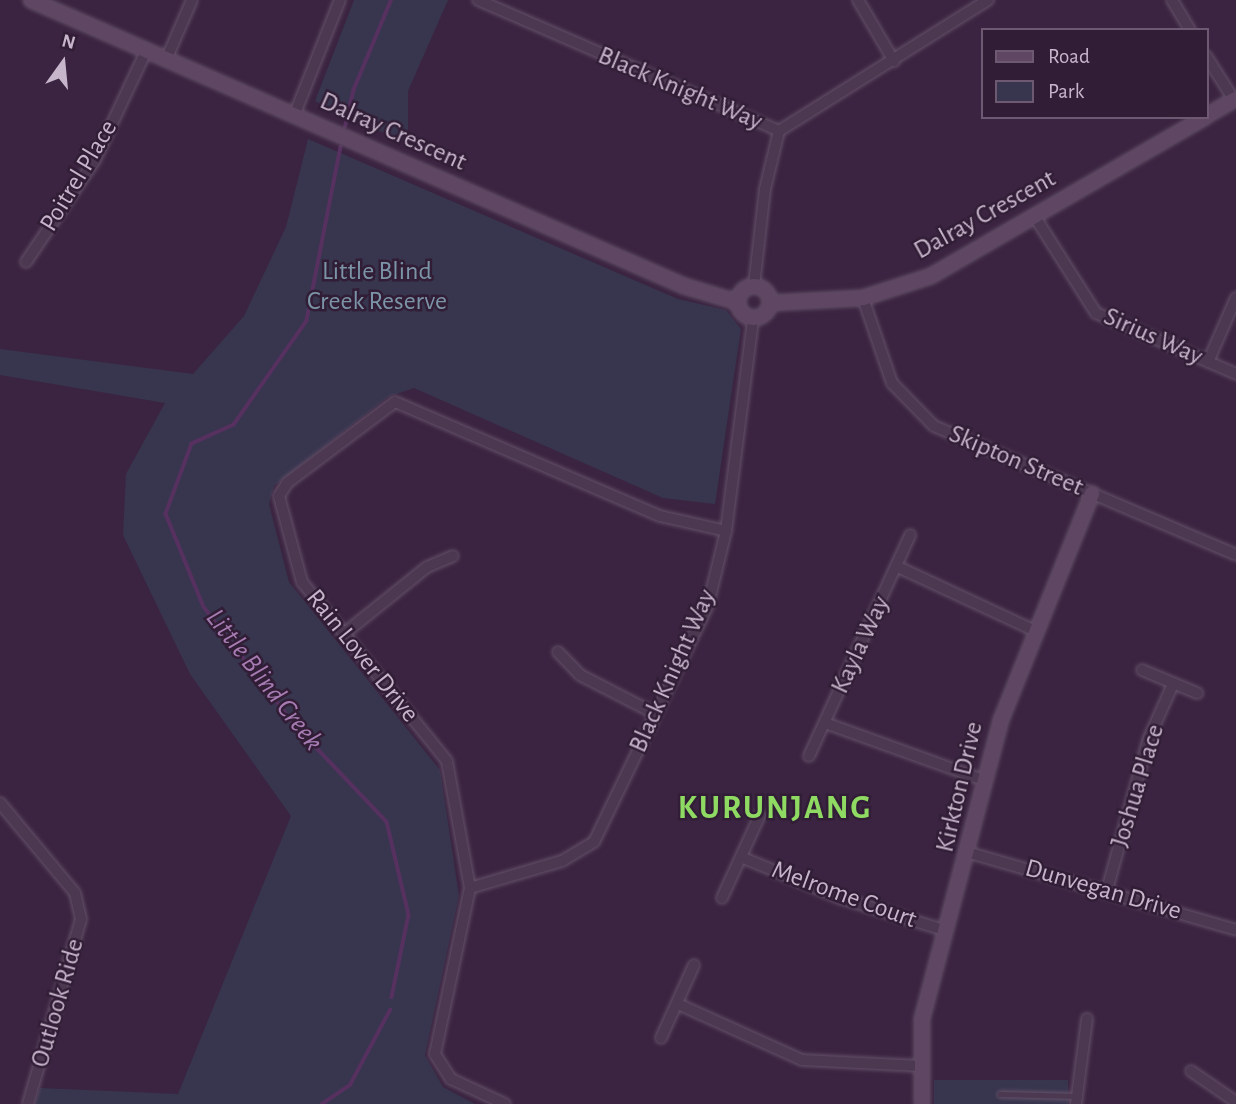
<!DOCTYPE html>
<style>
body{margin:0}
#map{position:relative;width:1236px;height:1104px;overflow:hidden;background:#3b2441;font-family:"Alegreya Sans",sans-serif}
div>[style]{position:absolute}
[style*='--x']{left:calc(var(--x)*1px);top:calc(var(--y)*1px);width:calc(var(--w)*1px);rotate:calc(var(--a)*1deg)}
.green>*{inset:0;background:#38354f;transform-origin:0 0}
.stream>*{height:3.5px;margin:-1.75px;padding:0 1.75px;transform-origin:1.75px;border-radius:1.75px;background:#563160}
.roads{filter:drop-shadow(0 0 2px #645168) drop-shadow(0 0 2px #645168)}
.lane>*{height:5px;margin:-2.5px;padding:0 2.5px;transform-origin:2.5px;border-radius:2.5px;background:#4c3951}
.street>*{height:10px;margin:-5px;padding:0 5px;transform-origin:5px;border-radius:5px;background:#4c3951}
.secondary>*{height:14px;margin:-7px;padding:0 7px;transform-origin:7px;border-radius:7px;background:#5f4764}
.secondary>.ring{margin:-7px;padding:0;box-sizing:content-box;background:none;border:14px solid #5f4764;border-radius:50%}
span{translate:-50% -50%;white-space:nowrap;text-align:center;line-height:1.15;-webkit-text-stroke:5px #311e36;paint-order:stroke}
.street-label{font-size:26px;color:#c7b5cb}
.park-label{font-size:26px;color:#7b94a7}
.water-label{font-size:28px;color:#a77cb3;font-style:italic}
.district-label{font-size:33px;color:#8fda62;font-weight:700;letter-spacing:2px}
.legend{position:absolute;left:981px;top:28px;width:228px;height:91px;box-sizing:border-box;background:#311e36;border:2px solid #6d5a72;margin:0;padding:9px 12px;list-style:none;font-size:21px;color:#c7b5cb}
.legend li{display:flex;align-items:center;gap:14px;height:35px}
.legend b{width:35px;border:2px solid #6d5a72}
.north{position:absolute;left:28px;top:28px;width:70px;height:70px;-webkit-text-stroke:5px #311e36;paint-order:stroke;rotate:15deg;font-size:19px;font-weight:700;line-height:28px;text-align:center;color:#c7b5cb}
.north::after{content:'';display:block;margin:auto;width:24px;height:32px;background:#c7b5cb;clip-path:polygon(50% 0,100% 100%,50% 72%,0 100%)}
</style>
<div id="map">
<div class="green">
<div style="clip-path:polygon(354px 0,448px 0,408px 91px,408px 144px,315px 101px)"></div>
<div style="clip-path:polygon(308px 139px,678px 299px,726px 310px,741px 329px,715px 504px,663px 498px,414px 388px,388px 397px,274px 486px,269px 504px,289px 582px,440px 770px,459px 896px,425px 1055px,443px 1087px,475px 1104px,35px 1104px,40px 1088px,178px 1094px,291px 816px,190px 674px,123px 535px,126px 474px,165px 403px,0 375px,0 349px,193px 374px,244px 316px,286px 227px)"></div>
<div style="left:934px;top:1080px;width:134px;height:24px"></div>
</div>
<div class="stream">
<div style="--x:345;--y:127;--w:39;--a:-77"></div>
<div style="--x:354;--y:89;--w:96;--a:-67.4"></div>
<div style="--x:341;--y:147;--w:177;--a:101.1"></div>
<div style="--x:307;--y:321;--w:127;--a:125.1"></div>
<div style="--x:234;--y:425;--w:46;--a:155.7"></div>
<div style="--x:192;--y:444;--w:75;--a:110.4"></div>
<div style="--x:166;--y:514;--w:100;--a:67.8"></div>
<div style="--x:204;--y:607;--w:148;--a:52.4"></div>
<div style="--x:294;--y:724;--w:135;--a:46.5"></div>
<div style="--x:387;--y:822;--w:96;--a:76.7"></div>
<div style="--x:409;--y:915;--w:84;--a:101.7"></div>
<div style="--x:322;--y:1104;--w:34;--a:-34"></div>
<div style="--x:350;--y:1085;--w:85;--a:-61.9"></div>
</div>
<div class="roads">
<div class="lane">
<div style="--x:1000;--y:1094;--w:77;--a:1.5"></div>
</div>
<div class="street">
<div style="--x:478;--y:0;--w:328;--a:23.5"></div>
<div style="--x:779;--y:131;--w:60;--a:103.6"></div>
<div style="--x:765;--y:189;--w:98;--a:96.5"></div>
<div style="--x:858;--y:0;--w:71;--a:59.5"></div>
<div style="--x:1172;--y:0;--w:35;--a:59"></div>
<div style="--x:1206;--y:56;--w:52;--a:57.5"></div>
<div style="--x:166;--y:60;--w:65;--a:-66.6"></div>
<div style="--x:294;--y:116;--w:125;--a:-68.4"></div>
<div style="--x:779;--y:131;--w:247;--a:-32.1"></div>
<div style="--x:1035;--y:217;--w:114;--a:57.6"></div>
<div style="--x:1096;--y:313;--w:153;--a:23.5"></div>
<div style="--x:26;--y:262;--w:123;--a:-55.9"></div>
<div style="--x:95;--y:160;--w:120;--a:-64.9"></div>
<div style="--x:863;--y:298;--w:90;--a:71.2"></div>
<div style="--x:892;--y:383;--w:60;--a:45.7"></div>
<div style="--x:934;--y:426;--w:328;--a:23.1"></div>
<div style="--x:1208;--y:362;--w:70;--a:-66.4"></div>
<div style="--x:898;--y:567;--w:149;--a:25"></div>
<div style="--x:345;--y:633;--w:105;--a:-38.8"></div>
<div style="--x:427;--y:567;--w:28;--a:-23"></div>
<div style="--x:558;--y:652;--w:32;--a:46"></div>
<div style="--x:580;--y:675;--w:85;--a:27.2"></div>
<div style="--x:1142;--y:670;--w:60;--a:22.7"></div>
<div style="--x:825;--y:723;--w:171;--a:19.8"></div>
<div style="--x:809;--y:756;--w:243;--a:-65.4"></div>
<div style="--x:0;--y:803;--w:117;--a:50.2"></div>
<div style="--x:75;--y:893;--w:27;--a:77"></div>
<div style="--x:81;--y:919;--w:192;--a:106"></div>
<div style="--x:970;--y:853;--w:277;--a:16.1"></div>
<div style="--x:741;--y:857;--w:107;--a:22.5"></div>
<div style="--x:840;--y:898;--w:112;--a:17.1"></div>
<div style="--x:470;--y:888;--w:96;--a:-16.4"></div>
<div style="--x:562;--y:861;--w:37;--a:-31"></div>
<div style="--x:594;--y:842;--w:263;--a:-64.3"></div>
<div style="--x:708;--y:605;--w:76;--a:-76.3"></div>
<div style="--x:726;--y:531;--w:214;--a:-82.7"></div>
<div style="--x:1107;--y:890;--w:158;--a:-74.6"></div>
<div style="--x:1149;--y:738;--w:59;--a:-66"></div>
<div style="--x:722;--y:898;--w:91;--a:-65.4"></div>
<div style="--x:678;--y:1004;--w:136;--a:24.3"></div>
<div style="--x:802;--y:1060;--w:118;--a:2.9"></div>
<div style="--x:661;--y:1038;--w:80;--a:-65.7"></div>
<div style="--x:1191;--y:1071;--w:55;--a:34.6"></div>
<div style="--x:505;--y:1104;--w:60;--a:-155.2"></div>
<div style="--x:451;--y:1079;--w:30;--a:-123"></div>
<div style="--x:435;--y:1054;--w:170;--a:-78.1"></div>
<div style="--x:470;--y:888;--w:129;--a:-100.3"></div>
<div style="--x:447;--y:761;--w:230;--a:-129"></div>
<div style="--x:302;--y:582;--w:89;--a:-105"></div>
<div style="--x:279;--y:496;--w:15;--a:-58"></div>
<div style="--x:287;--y:483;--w:135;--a:-36.9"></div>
<div style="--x:395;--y:402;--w:288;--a:23.3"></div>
<div style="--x:660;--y:516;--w:68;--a:12.8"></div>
<div style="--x:1076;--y:1104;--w:86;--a:-82.6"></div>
</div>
<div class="secondary">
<div style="--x:31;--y:0;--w:713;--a:23.65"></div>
<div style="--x:684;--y:286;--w:55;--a:16.8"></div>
<div style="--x:1206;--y:116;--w:34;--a:-30"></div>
<div class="ring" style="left:738px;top:286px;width:18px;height:18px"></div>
<div style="--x:770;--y:303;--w:93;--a:-3.1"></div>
<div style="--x:863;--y:298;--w:71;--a:-17.9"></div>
<div style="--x:931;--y:276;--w:317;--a:-30.1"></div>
<div style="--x:922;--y:1104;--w:85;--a:-90"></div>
<div style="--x:922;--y:1019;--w:309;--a:-75.2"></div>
<div style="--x:1001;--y:720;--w:244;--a:-68.1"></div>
</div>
</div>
<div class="street-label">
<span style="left:680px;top:89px;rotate:23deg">Black Knight Way</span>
<span style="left:393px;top:132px;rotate:24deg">Dalray Crescent</span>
<span style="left:79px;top:176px;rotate:-59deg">Poitrel Place</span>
<span style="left:985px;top:215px;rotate:-29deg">Dalray Crescent</span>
<span style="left:1153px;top:337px;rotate:24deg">Sirius Way</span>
<span style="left:1016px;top:461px;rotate:23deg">Skipton Street</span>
<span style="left:861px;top:645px;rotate:-65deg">Kayla Way</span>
<span style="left:362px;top:656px;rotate:51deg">Rain Lover Drive</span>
<span style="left:673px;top:671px;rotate:-66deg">Black Knight Way</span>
<span style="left:1138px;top:786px;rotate:-73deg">Joshua Place</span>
<span style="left:960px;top:787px;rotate:-77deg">Kirkton Drive</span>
<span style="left:1103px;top:890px;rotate:16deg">Dunvegan Drive</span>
<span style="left:844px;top:895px;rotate:20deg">Melrome Court</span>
<span style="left:58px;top:1003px;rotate:-74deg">Outlook Ride</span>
</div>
<div class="park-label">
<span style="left:377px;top:287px">Little Blind<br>Creek Reserve</span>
</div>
<div class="water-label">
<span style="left:264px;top:680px;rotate:52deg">Little Blind Creek</span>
</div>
<div class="district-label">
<span style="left:775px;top:809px">KURUNJANG</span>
</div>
<ul class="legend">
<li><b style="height:9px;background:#5f4764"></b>Road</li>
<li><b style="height:19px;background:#38354f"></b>Park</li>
</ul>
<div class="north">N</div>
</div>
